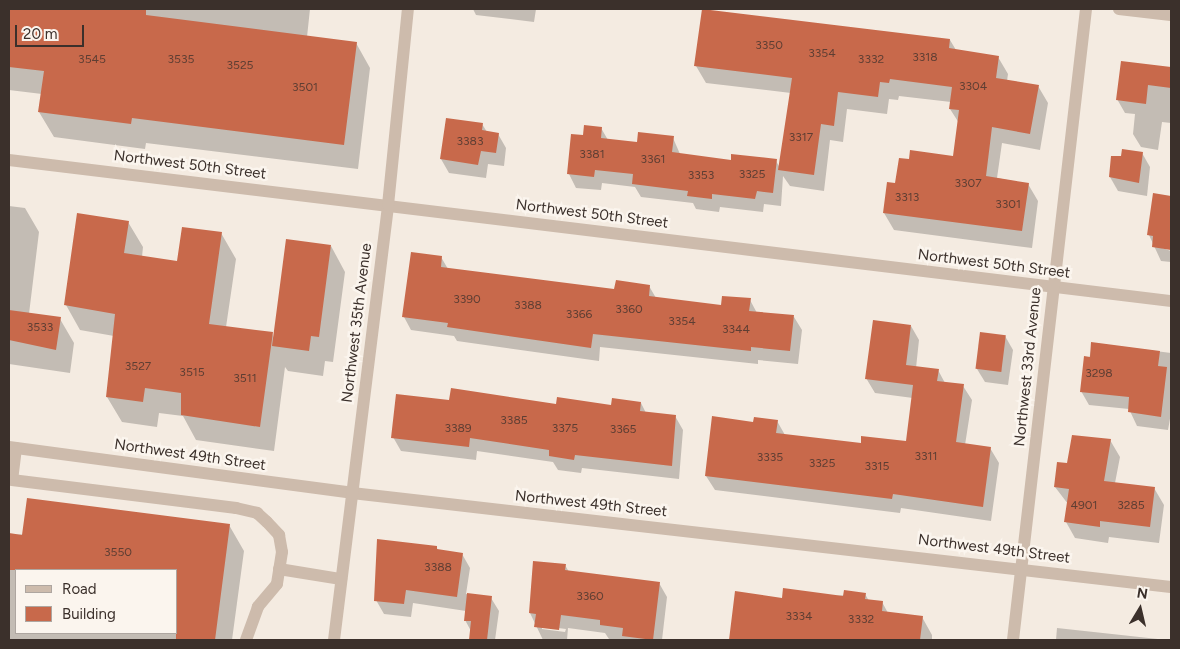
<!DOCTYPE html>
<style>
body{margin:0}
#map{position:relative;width:1180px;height:649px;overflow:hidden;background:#f4ebe1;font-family:Figtree,sans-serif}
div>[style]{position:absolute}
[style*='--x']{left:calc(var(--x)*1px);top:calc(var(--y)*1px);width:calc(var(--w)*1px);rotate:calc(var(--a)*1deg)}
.shadow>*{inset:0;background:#0003}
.building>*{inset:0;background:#c8694b;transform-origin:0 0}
.minor>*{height:12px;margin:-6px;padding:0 6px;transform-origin:6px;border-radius:6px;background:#cdbbac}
span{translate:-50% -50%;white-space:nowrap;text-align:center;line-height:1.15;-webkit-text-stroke:5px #fbf5ee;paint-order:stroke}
.number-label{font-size:12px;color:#5e3e33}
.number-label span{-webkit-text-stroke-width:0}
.street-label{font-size:15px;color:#3b302b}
.frame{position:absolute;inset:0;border:10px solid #3b302b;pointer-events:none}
.legend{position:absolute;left:15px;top:569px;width:162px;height:65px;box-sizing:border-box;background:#fbf5ee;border:1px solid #aea6a0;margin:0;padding:6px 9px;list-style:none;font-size:15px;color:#3b302b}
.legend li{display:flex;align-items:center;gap:10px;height:25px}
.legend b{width:25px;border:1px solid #aea6a0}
.north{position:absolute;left:1115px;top:584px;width:50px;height:50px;-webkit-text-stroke:4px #fbf5ee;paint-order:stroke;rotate:9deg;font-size:14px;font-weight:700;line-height:20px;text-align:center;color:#3b302b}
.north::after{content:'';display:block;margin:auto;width:18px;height:22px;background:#3b302b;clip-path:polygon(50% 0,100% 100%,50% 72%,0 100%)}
.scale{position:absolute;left:15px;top:25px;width:69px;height:22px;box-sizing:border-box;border:2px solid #3b302b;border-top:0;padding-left:6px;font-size:15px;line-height:18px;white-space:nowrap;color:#3b302b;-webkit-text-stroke:4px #fbf5ee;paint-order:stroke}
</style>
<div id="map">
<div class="shadow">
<div style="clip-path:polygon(9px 9px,310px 9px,307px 37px,356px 43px,370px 68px,358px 169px,146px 143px,145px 149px,54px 137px,39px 112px,42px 94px,9px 90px)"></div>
<div style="clip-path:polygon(473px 9px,536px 9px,534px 22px,476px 15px)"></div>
<div style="clip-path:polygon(950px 40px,956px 50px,998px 57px,1008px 74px,1007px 81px,1038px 86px,1048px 103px,1040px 150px,1002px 143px,997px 178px,1028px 184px,1038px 201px,1032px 248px,894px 230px,884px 213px,896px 185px,954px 157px,959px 123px,950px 109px,951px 102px,899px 96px,898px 100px,889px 99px,887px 114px,847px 109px,843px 142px,830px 140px,824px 191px,790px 186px,783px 176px,781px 206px,764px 204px,763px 212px,720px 207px,719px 212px,696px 209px,693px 203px,641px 197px,635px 187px,602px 183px,601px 190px,576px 188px,569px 174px,572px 135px,584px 136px,601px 128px,608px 140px,638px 143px,673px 138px,680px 154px,732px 161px,776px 161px,780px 168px,791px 93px,706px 83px,696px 66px)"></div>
<div style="clip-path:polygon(1122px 63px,1171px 72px,1171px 123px,1162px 122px,1158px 150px,1141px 147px,1133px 134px,1135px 114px,1125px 113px,1117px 99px)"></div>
<div style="clip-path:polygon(482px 124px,487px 132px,498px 134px,506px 148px,504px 166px,488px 164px,486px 178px,449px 173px,441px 159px)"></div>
<div style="clip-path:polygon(1142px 153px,1150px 167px,1147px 196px,1118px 191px,1110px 177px)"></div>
<div style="clip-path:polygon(1154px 195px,1171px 197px,1171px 249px,1159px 247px,1171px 251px,1171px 262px,1161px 261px,1149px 235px)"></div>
<div style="clip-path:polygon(9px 206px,25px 208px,39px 232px,29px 314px,60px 319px,74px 343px,70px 373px,9px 364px)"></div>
<div style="clip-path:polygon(128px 222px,143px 247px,142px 257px,178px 262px,221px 233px,236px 259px,226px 327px,272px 334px,274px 338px,331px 246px,345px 272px,333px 362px,325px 361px,323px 376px,288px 371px,285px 367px,274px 451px,196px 440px,183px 416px,159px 413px,157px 427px,122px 422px,107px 397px,114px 336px,80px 330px,66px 305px)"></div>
<div style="clip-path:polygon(441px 257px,448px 269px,615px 290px,649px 286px,656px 298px,722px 306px,750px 300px,757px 313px,794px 317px,802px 330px,798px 364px,758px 360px,758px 364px,600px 347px,599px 361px,457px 341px,454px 336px,411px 330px,404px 317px)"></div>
<div style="clip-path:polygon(911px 326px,919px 340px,916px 368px,938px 370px,945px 383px,963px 386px,972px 400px,965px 445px,990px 448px,999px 463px,991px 521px,901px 508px,900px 513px,715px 490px,706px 476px,754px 423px,777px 421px,785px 435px,862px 444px,907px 443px,913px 398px,875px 393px,866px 378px)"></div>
<div style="clip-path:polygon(1005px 336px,1013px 350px,1008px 385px,985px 382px,977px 369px)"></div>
<div style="clip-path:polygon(1093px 343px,1171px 353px,1171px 413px,1168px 430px,1137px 426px,1129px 409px,1089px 405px,1081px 391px)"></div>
<div style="clip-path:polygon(451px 401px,612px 406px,641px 403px,646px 413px,675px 416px,683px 430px,679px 479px,582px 468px,581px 473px,558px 470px,553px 462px,477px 451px,476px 460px,401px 451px,393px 437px)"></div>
<div style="clip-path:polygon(1110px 440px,1120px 457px,1115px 483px,1154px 488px,1164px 505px,1159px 543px,1109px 537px,1108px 543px,1075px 538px,1066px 522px,1068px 504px,1055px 487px,1068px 464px)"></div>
<div style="clip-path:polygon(evenodd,229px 525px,244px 551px,232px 640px,9px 640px,9px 535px,229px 525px,16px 570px,176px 570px,176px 633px,16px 633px,16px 570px)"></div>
<div style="clip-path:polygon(436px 547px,439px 551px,462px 554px,470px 568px,466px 594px,491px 598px,499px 611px,495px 640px,471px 640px,471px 631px,465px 620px,466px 611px,413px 603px,411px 617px,384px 614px,376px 600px)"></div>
<div style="clip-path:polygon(evenodd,565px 565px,569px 572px,659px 583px,667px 597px,662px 640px,609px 639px,605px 633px,568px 628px,567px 640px,543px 640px,530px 613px,565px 565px,542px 626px,566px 629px,565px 632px,542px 629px,542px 626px)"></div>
<div style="clip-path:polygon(736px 592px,783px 599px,865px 594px,869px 601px,882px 602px,888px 613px,922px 617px,932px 635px,932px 640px,730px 640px)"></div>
<div style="clip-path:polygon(1057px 628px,1167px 640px,1056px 640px)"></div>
</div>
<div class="building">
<div style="clip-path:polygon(9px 9px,146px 9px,146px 15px,357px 42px,344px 145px,132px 118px,131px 124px,38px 112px,44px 71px,9px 67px)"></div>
<div style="clip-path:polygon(702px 9px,950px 39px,949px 48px,999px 56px,996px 78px,1039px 85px,1030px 134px,992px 127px,986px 176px,1029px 183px,1022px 231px,883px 213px,887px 182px,895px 183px,899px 158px,909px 159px,910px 150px,953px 156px,959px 110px,949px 109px,952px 87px,890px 79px,889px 83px,880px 82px,878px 97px,838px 92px,834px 126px,821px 124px,814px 175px,778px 170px,792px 78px,694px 66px)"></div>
<div style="clip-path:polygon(1121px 61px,1171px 67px,1171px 88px,1148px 85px,1146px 104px,1116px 100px)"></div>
<div style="clip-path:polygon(446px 118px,483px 123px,482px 130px,499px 133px,496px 153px,481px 151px,478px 165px,440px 159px)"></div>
<div style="clip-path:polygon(584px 125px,602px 127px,601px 138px,637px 142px,638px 132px,674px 136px,672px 152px,731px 160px,731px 154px,777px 159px,773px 193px,757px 191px,755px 199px,712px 194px,712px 199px,687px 196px,688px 191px,632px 184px,633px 174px,595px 170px,594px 177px,567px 174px,571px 134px,583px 135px)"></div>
<div style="clip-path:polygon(1122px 149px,1143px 152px,1139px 183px,1109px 177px,1111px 156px,1121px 156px)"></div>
<div style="clip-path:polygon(1153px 193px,1171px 196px,1171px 250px,1152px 247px,1153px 236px,1147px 235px)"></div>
<div style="clip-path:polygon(77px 213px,129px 221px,124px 253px,177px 261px,182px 227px,222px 232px,209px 324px,273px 332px,260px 427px,181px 415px,181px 393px,145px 388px,143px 402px,106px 397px,115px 314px,64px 305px)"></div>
<div style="clip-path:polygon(286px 239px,331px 245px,319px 337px,311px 336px,309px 351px,272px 346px)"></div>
<div style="clip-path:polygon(411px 252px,442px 256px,441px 267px,614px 289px,616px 280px,650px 285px,649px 296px,721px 305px,722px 296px,751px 298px,749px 311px,794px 315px,790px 351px,751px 347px,751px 351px,593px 334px,591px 348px,447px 327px,448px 323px,402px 317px)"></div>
<div style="clip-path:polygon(9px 310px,61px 317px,56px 350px,9px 340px)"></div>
<div style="clip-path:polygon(873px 320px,911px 325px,906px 365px,939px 369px,937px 381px,964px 384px,956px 442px,991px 447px,983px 507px,893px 494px,892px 499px,705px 476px,712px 416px,753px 422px,754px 417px,778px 420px,776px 433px,861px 443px,861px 436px,906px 441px,913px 385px,865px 379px)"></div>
<div style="left:980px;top:332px;width:26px;height:37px;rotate:7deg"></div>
<div style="clip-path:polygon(1091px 342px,1160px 351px,1158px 366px,1167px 367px,1161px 417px,1128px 412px,1129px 397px,1080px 392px,1084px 356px,1090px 357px)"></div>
<div style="clip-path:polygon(451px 388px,556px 404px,557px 397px,611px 405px,612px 398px,641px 402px,640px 411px,676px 415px,672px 466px,575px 455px,574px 460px,549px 456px,549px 450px,470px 438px,469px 447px,391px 438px,396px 394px,449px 400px)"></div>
<div style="clip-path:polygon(1072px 435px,1111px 439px,1104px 481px,1155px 487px,1150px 527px,1100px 521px,1100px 527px,1064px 522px,1069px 489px,1054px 487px,1057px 462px,1067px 463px)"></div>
<div style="clip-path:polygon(27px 498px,230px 524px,215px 640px,176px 640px,176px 570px,9px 570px,9px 533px,22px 535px)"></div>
<div style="clip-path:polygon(377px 539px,437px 546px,437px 549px,463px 553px,457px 597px,406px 590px,404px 604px,374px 601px)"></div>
<div style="clip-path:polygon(533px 561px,566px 564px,565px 570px,660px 582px,653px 640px,622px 636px,623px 628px,600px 625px,600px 620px,561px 615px,559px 630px,534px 627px,536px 614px,529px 613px)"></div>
<div style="clip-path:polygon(783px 588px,843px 596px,844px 590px,866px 593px,865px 599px,883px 601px,882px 611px,923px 616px,920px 640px,729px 640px,735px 591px,782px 598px)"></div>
<div style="clip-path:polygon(467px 593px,492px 596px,487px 640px,469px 640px,471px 621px,464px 621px)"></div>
</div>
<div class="minor">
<div style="--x:1119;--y:9;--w:52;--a:6.6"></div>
<div style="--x:9;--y:160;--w:1171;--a:6.92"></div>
<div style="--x:9;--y:447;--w:346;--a:7.6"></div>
<div style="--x:352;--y:493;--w:824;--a:6.55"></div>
<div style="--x:16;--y:448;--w:32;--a:97"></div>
<div style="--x:12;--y:480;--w:226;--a:7.1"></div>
<div style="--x:236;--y:508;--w:22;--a:13"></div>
<div style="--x:257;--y:513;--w:13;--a:42"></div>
<div style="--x:267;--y:522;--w:18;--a:47"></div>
<div style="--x:279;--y:535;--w:17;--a:80"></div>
<div style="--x:282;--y:552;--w:32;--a:99"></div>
<div style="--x:277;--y:584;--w:30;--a:130"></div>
<div style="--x:258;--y:607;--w:35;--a:110"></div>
<div style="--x:279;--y:569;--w:63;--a:9.2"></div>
<div style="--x:334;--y:640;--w:438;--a:-82.9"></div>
<div style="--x:388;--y:205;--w:197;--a:-84.2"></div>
<div style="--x:1013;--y:640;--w:635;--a:-83.4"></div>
</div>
<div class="number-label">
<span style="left:769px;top:46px">3350</span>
<span style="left:822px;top:54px">3354</span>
<span style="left:925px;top:58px">3318</span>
<span style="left:92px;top:60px">3545</span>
<span style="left:181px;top:60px">3535</span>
<span style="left:871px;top:60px">3332</span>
<span style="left:240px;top:66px">3525</span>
<span style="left:973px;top:87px">3304</span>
<span style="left:305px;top:88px">3501</span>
<span style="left:801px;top:138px">3317</span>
<span style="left:470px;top:142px">3383</span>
<span style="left:592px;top:155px">3381</span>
<span style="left:653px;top:160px">3361</span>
<span style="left:752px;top:175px">3325</span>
<span style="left:701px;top:176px">3353</span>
<span style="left:968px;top:184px">3307</span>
<span style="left:907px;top:198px">3313</span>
<span style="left:1008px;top:205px">3301</span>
<span style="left:467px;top:300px">3390</span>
<span style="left:528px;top:306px">3388</span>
<span style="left:629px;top:310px">3360</span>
<span style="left:579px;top:315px">3366</span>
<span style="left:682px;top:322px">3354</span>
<span style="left:40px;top:328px">3533</span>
<span style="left:736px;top:330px">3344</span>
<span style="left:138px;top:367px">3527</span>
<span style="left:192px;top:373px">3515</span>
<span style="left:1099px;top:374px">3298</span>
<span style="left:245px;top:379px">3511</span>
<span style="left:514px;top:421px">3385</span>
<span style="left:458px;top:429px">3389</span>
<span style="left:565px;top:429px">3375</span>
<span style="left:623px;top:430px">3365</span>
<span style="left:926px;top:457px">3311</span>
<span style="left:770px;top:458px">3335</span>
<span style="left:822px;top:464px">3325</span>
<span style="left:877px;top:467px">3315</span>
<span style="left:1084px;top:506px">4901</span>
<span style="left:1131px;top:506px">3285</span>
<span style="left:118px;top:553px">3550</span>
<span style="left:438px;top:568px">3388</span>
<span style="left:590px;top:597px">3360</span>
<span style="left:799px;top:617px">3334</span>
<span style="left:861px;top:620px">3332</span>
</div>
<div class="street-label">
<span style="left:190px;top:165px;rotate:7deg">Northwest 50th Street</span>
<span style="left:592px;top:214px;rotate:7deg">Northwest 50th Street</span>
<span style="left:994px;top:264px;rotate:7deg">Northwest 50th Street</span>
<span style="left:357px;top:323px;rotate:-83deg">Northwest 35th Avenue</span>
<span style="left:1028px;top:367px;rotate:-84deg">Northwest 33rd Avenue</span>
<span style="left:190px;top:455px;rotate:8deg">Northwest 49th Street</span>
<span style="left:591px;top:504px;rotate:6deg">Northwest 49th Street</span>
<span style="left:994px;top:549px;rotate:7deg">Northwest 49th Street</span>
</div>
<div class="frame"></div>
<ul class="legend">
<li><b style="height:6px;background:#cdbbac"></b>Road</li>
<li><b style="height:14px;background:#c8694b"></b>Building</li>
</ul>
<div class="north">N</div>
<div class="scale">20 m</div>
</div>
